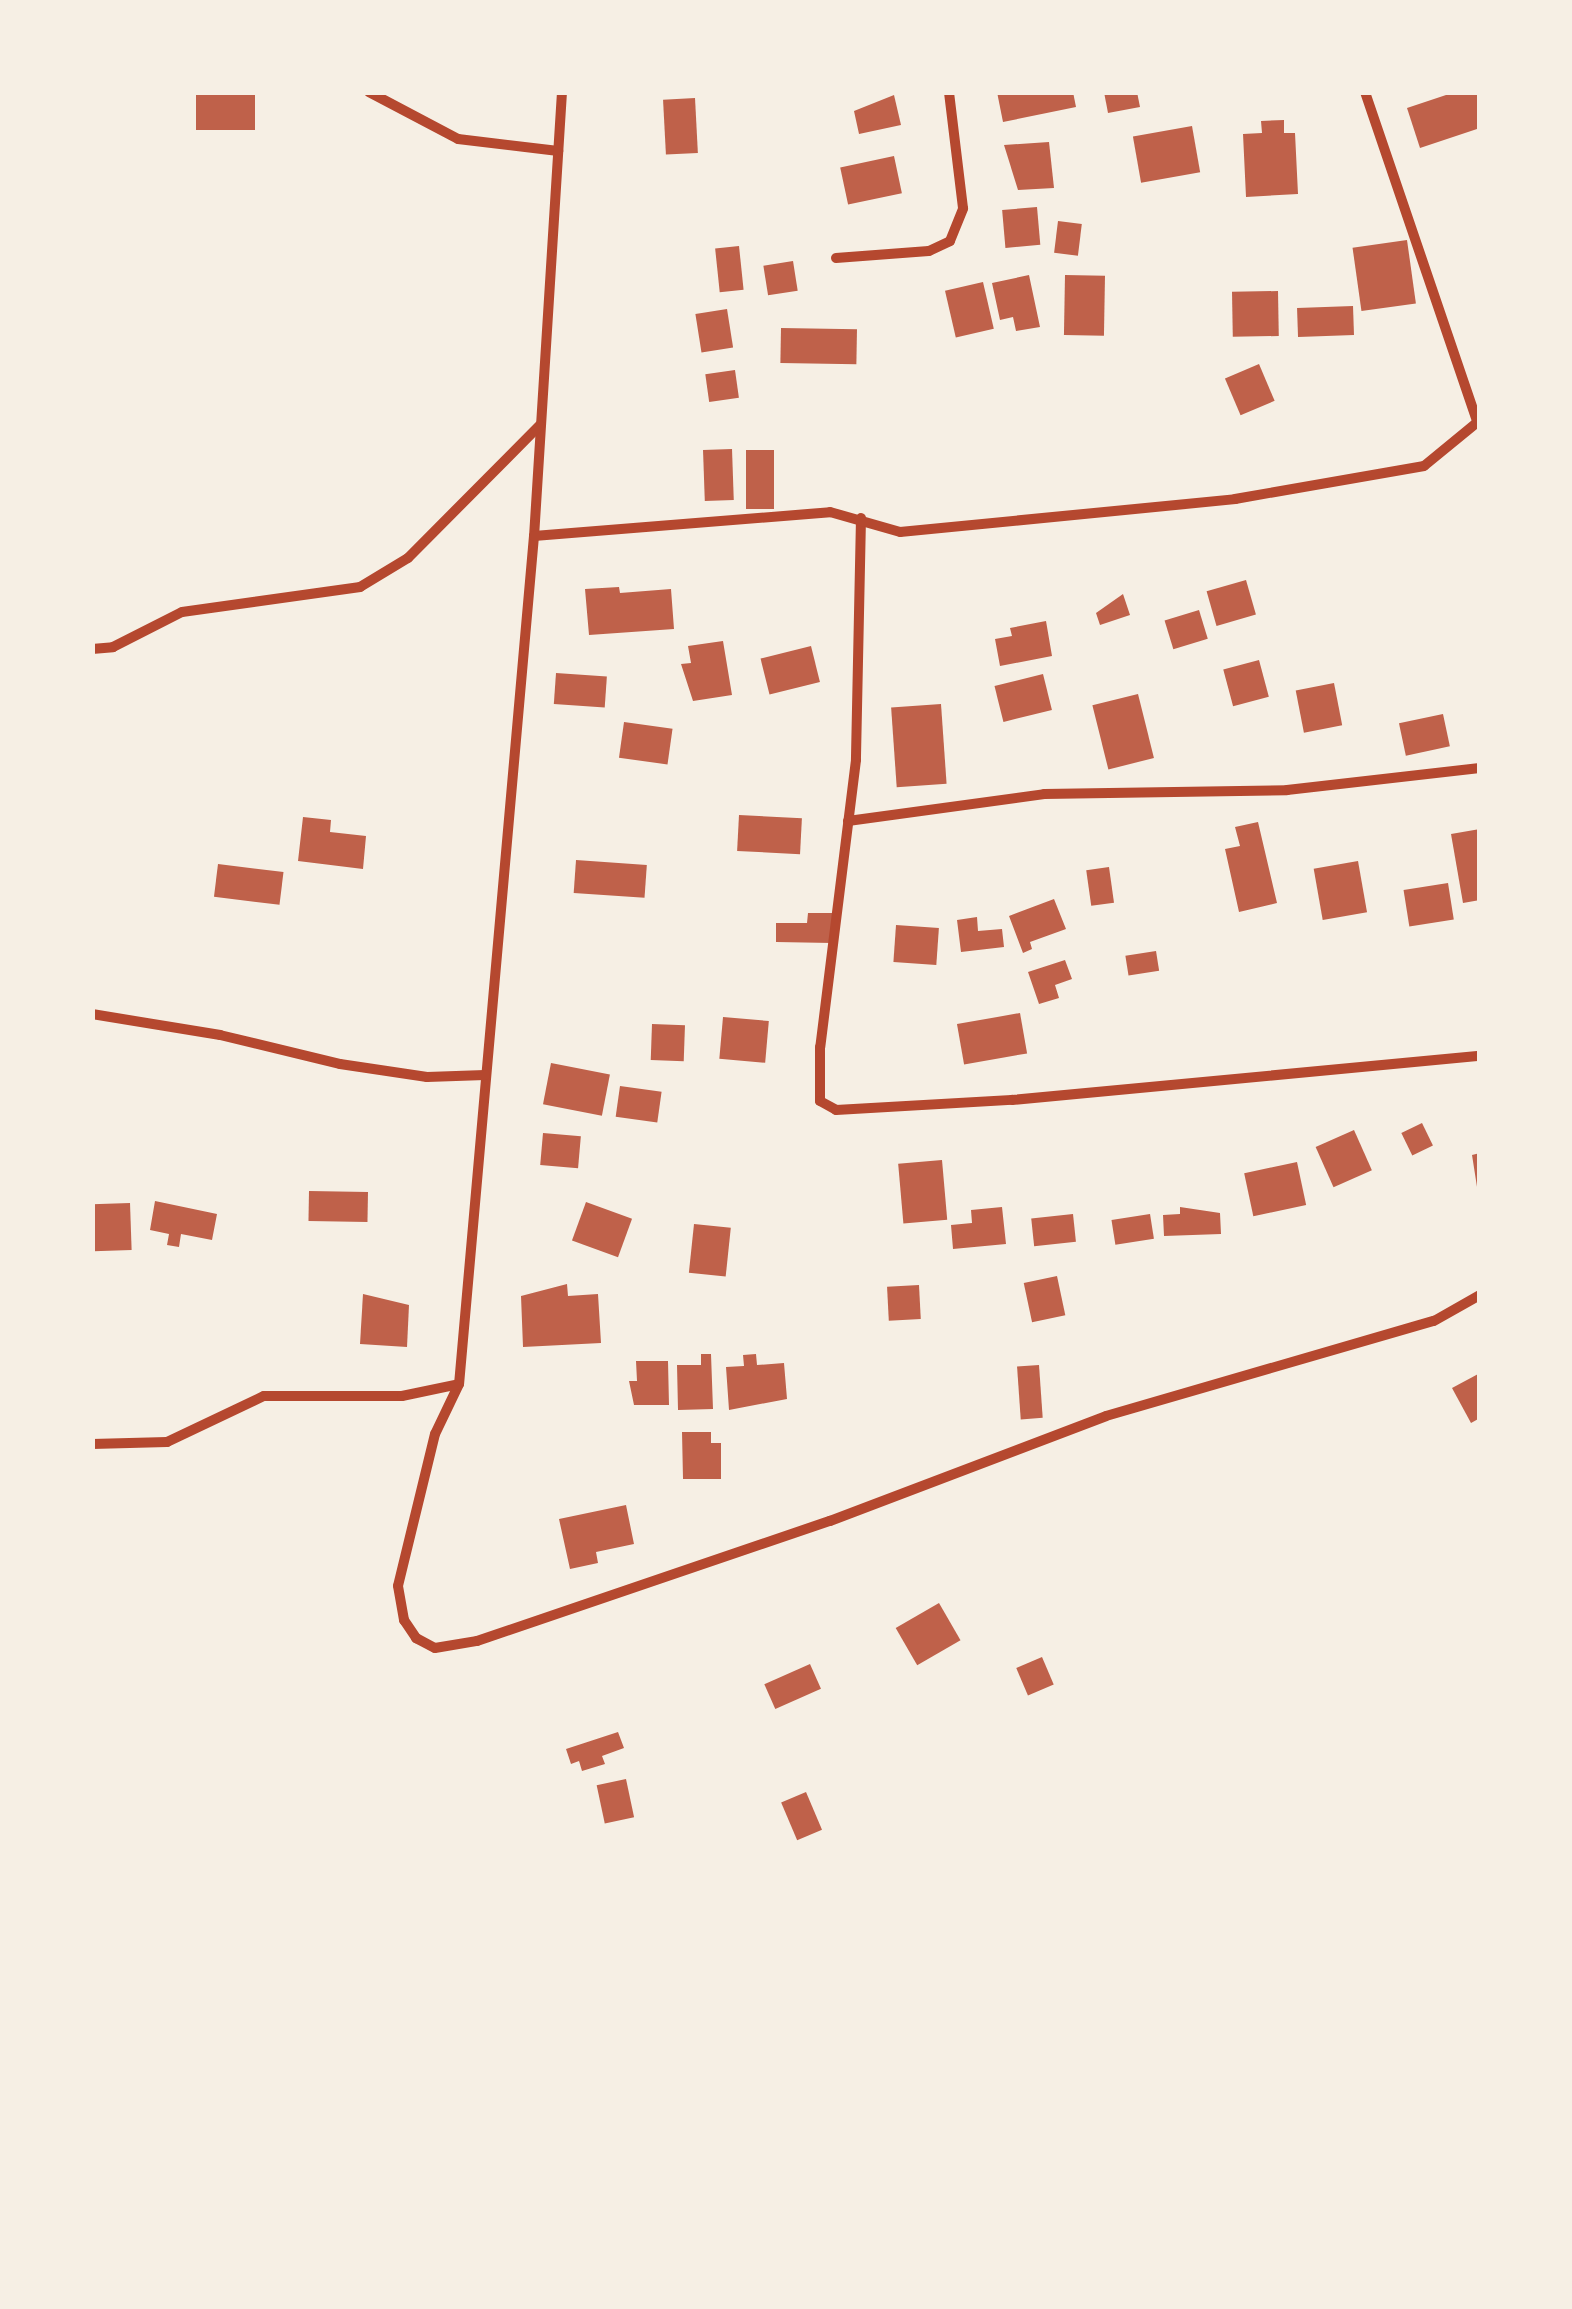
<!DOCTYPE html>
<style>
body{margin:0}
#map{position:relative;width:1572px;height:2309px;overflow:hidden;background:#f6efe4;font-family:Mulish,sans-serif}
div>[style]{position:absolute}
[style*='--x']{left:calc(var(--x)*1px);top:calc(var(--y)*1px);width:calc(var(--w)*1px);rotate:calc(var(--a)*1deg)}
.building>*{inset:0;background:#bf614a;transform-origin:0 0}
.minor>*{height:10px;margin:-5px;padding:0 5px;transform-origin:5px;border-radius:5px;background:#b5482f}
span{translate:-50% -50%;white-space:nowrap;text-align:center;line-height:1.15;-webkit-text-stroke:10px #f6efe4;paint-order:stroke}
.frame{position:absolute;inset:0;border:95px solid #f6efe4;pointer-events:none}
</style>
<div id="map">
<div class="building">
<div style="left:196px;top:92px;width:59px;height:38px"></div>
<div style="clip-path:polygon(997px 92px,1073px 92px,1076px 107px,1003px 122px)"></div>
<div style="clip-path:polygon(1104px 92px,1137px 92px,1140px 107px,1108px 113px)"></div>
<div style="clip-path:polygon(1455px 92px,1480px 92px,1480px 128px,1420px 148px,1407px 108px)"></div>
<div style="clip-path:polygon(894px 95px,901px 125px,859px 134px,854px 111px)"></div>
<div style="left:695px;top:98px;width:55px;height:32px;rotate:87deg"></div>
<div style="clip-path:polygon(1284px 120px,1284px 133px,1295px 133px,1298px 194px,1246px 197px,1243px 134px,1262px 133px,1261px 121px)"></div>
<div style="left:1192px;top:126px;width:47px;height:60px;rotate:80deg"></div>
<div style="clip-path:polygon(1049px 142px,1054px 188px,1018px 190px,1004px 145px)"></div>
<div style="left:894px;top:156px;width:38px;height:55px;rotate:78deg"></div>
<div style="left:1037px;top:207px;width:38px;height:35px;rotate:85deg"></div>
<div style="left:1058px;top:221px;width:24px;height:32px;rotate:7deg"></div>
<div style="left:1407px;top:240px;width:64px;height:55px;rotate:82deg"></div>
<div style="left:739px;top:246px;width:44px;height:24px;rotate:84deg"></div>
<div style="left:793px;top:261px;width:30px;height:30px;rotate:81deg"></div>
<div style="clip-path:polygon(1029px 275px,1040px 327px,1016px 331px,1013px 317px,1000px 320px,992px 283px)"></div>
<div style="left:1065px;top:275px;width:40px;height:60px;rotate:1deg"></div>
<div style="left:983px;top:282px;width:48px;height:39px;rotate:77deg"></div>
<div style="left:1278px;top:291px;width:45px;height:46px;rotate:89deg"></div>
<div style="left:1353px;top:306px;width:29px;height:56px;rotate:88deg"></div>
<div style="left:727px;top:309px;width:39px;height:32px;rotate:81deg"></div>
<div style="left:781px;top:328px;width:76px;height:35px;rotate:1deg"></div>
<div style="left:1259px;top:364px;width:40px;height:37px;rotate:67deg"></div>
<div style="left:735px;top:370px;width:28px;height:30px;rotate:82deg"></div>
<div style="left:732px;top:449px;width:51px;height:29px;rotate:88deg"></div>
<div style="left:746px;top:450px;width:28px;height:59px"></div>
<div style="left:1246px;top:580px;width:36px;height:41px;rotate:74deg"></div>
<div style="clip-path:polygon(619px 587px,620px 593px,671px 589px,674px 629px,589px 635px,585px 589px)"></div>
<div style="clip-path:polygon(1123px 594px,1130px 615px,1100px 625px,1096px 613px)"></div>
<div style="left:1199px;top:610px;width:30px;height:36px;rotate:73deg"></div>
<div style="clip-path:polygon(1046px 621px,1052px 656px,1000px 666px,995px 639px,1012px 636px,1010px 628px)"></div>
<div style="clip-path:polygon(723px 641px,732px 695px,693px 701px,681px 664px,691px 663px,688px 646px)"></div>
<div style="left:811px;top:646px;width:37px;height:52px;rotate:76deg"></div>
<div style="left:1259px;top:660px;width:38px;height:37px;rotate:75deg"></div>
<div style="left:556px;top:673px;width:51px;height:31px;rotate:4deg"></div>
<div style="left:1043px;top:674px;width:37px;height:50px;rotate:76deg"></div>
<div style="left:1334px;top:683px;width:43px;height:39px;rotate:79deg"></div>
<div style="left:1138px;top:694px;width:66px;height:47px;rotate:76deg"></div>
<div style="left:941px;top:704px;width:80px;height:50px;rotate:86deg"></div>
<div style="left:1443px;top:714px;width:33px;height:45px;rotate:78deg"></div>
<div style="left:624px;top:722px;width:49px;height:36px;rotate:8deg"></div>
<div style="left:739px;top:815px;width:63px;height:36px;rotate:3deg"></div>
<div style="clip-path:polygon(303px 817px,331px 820px,330px 832px,366px 836px,363px 869px,298px 861px)"></div>
<div style="clip-path:polygon(1258px 822px,1277px 903px,1239px 912px,1225px 849px,1240px 846px,1235px 827px)"></div>
<div style="clip-path:polygon(1480px 829px,1480px 900px,1463px 903px,1451px 834px)"></div>
<div style="left:576px;top:860px;width:71px;height:33px;rotate:4deg"></div>
<div style="left:1358px;top:861px;width:52px;height:45px;rotate:80deg"></div>
<div style="left:218px;top:864px;width:66px;height:33px;rotate:7deg"></div>
<div style="left:1109px;top:867px;width:36px;height:23px;rotate:82deg"></div>
<div style="left:1448px;top:883px;width:37px;height:45px;rotate:81deg"></div>
<div style="clip-path:polygon(1054px 899px,1066px 929px,1030px 942px,1032px 949px,1023px 953px,1009px 916px)"></div>
<div style="clip-path:polygon(808px 913px,832px 913px,832px 943px,776px 942px,776px 923px,807px 923px)"></div>
<div style="clip-path:polygon(977px 917px,978px 931px,1002px 929px,1004px 947px,961px 952px,957px 920px)"></div>
<div style="left:896px;top:925px;width:43px;height:37px;rotate:4deg"></div>
<div style="left:1156px;top:951px;width:20px;height:31px;rotate:81deg"></div>
<div style="clip-path:polygon(1065px 960px,1072px 979px,1055px 985px,1059px 998px,1039px 1004px,1028px 972px)"></div>
<div style="left:1020px;top:1013px;width:41px;height:64px;rotate:80deg"></div>
<div style="left:723px;top:1017px;width:46px;height:42px;rotate:5deg"></div>
<div style="left:652px;top:1024px;width:33px;height:36px;rotate:2deg"></div>
<div style="left:551px;top:1063px;width:60px;height:42px;rotate:11deg"></div>
<div style="left:620px;top:1086px;width:42px;height:31px;rotate:8deg"></div>
<div style="left:1422px;top:1123px;width:25px;height:23px;rotate:64deg"></div>
<div style="left:1354px;top:1130px;width:44px;height:42px;rotate:66deg"></div>
<div style="left:543px;top:1133px;width:38px;height:32px;rotate:5deg"></div>
<div style="clip-path:polygon(1480px 1153px,1480px 1187px,1477px 1187px,1472px 1155px)"></div>
<div style="left:942px;top:1160px;width:60px;height:44px;rotate:85deg"></div>
<div style="left:1297px;top:1162px;width:44px;height:54px;rotate:78deg"></div>
<div style="left:309px;top:1191px;width:59px;height:30px;rotate:1deg"></div>
<div style="clip-path:polygon(155px 1201px,217px 1214px,212px 1240px,181px 1234px,179px 1247px,167px 1245px,169px 1234px,150px 1230px)"></div>
<div style="left:586px;top:1202px;width:49px;height:41px;rotate:20deg"></div>
<div style="left:130px;top:1203px;width:47px;height:38px;rotate:88deg"></div>
<div style="clip-path:polygon(1002px 1207px,1006px 1244px,953px 1249px,951px 1225px,972px 1223px,971px 1210px)"></div>
<div style="clip-path:polygon(1180px 1207px,1220px 1213px,1221px 1234px,1164px 1236px,1163px 1215px,1180px 1214px)"></div>
<div style="left:1073px;top:1214px;width:28px;height:42px;rotate:84deg"></div>
<div style="left:1150px;top:1214px;width:25px;height:39px;rotate:81deg"></div>
<div style="left:694px;top:1224px;width:37px;height:49px;rotate:6deg"></div>
<div style="left:1057px;top:1276px;width:40px;height:34px;rotate:78deg"></div>
<div style="clip-path:polygon(567px 1284px,568px 1296px,598px 1294px,601px 1343px,523px 1347px,521px 1296px)"></div>
<div style="left:919px;top:1285px;width:34px;height:32px;rotate:87deg"></div>
<div style="clip-path:polygon(363px 1294px,409px 1305px,407px 1347px,360px 1344px)"></div>
<div style="clip-path:polygon(701px 1354px,711px 1354px,713px 1409px,678px 1410px,677px 1365px,701px 1365px)"></div>
<div style="clip-path:polygon(756px 1354px,757px 1365px,784px 1363px,787px 1399px,729px 1410px,726px 1367px,744px 1366px,743px 1355px)"></div>
<div style="clip-path:polygon(636px 1361px,668px 1361px,669px 1405px,634px 1405px,629px 1381px,637px 1381px)"></div>
<div style="left:1039px;top:1365px;width:53px;height:22px;rotate:86deg"></div>
<div style="clip-path:polygon(1480px 1373px,1480px 1418px,1471px 1423px,1452px 1388px)"></div>
<div style="clip-path:polygon(682px 1432px,711px 1432px,711px 1443px,721px 1443px,721px 1479px,683px 1479px)"></div>
<div style="clip-path:polygon(626px 1505px,634px 1544px,596px 1552px,598px 1563px,570px 1569px,559px 1519px)"></div>
<div style="left:939px;top:1603px;width:43px;height:50px;rotate:60deg"></div>
<div style="left:1042px;top:1657px;width:30px;height:28px;rotate:67deg"></div>
<div style="left:810px;top:1664px;width:27px;height:50px;rotate:66deg"></div>
<div style="clip-path:polygon(618px 1732px,624px 1748px,602px 1756px,605px 1764px,582px 1771px,579px 1761px,571px 1764px,566px 1749px)"></div>
<div style="left:626px;top:1779px;width:39px;height:30px;rotate:78deg"></div>
<div style="left:806px;top:1792px;width:41px;height:27px;rotate:67deg"></div>
</div>
<div class="minor">
<div style="--x:369;--y:92;--w:101;--a:27.8"></div>
<div style="--x:458;--y:139;--w:101;--a:6.8"></div>
<div style="--x:562;--y:92;--w:445;--a:93.6"></div>
<div style="--x:534;--y:536;--w:851;--a:95.05"></div>
<div style="--x:459;--y:1384;--w:55;--a:115.6"></div>
<div style="--x:435;--y:1434;--w:156;--a:103.7"></div>
<div style="--x:398;--y:1586;--w:35;--a:80"></div>
<div style="--x:404;--y:1620;--w:22;--a:56"></div>
<div style="--x:416;--y:1638;--w:21;--a:28"></div>
<div style="--x:435;--y:1648;--w:43;--a:-9.5"></div>
<div style="--x:477;--y:1641;--w:373;--a:-18.8"></div>
<div style="--x:830;--y:1521;--w:295;--a:-20.8"></div>
<div style="--x:1106;--y:1416;--w:341;--a:-16.2"></div>
<div style="--x:1434;--y:1321;--w:53;--a:-29.5"></div>
<div style="--x:1365;--y:92;--w:348;--a:71.2"></div>
<div style="--x:836;--y:258;--w:93;--a:-4.3"></div>
<div style="--x:929;--y:251;--w:23;--a:-25"></div>
<div style="--x:950;--y:241;--w:35;--a:-68"></div>
<div style="--x:963;--y:208;--w:117;--a:-96.9"></div>
<div style="--x:861;--y:518;--w:242;--a:91.2"></div>
<div style="--x:856;--y:760;--w:289;--a:97.1"></div>
<div style="--x:820;--y:1047;--w:54;--a:90"></div>
<div style="--x:820;--y:1101;--w:18;--a:29"></div>
<div style="--x:836;--y:1110;--w:176;--a:-3.3"></div>
<div style="--x:1012;--y:1100;--w:470;--a:-5.4"></div>
<div style="--x:534;--y:536;--w:297;--a:-4.6"></div>
<div style="--x:830;--y:512;--w:73;--a:15.9"></div>
<div style="--x:900;--y:532;--w:337;--a:-5.6"></div>
<div style="--x:1235;--y:499;--w:192;--a:-9.9"></div>
<div style="--x:1424;--y:466;--w:72;--a:-39.4"></div>
<div style="--x:92;--y:649;--w:21;--a:-5"></div>
<div style="--x:113;--y:647;--w:77;--a:-26.9"></div>
<div style="--x:182;--y:612;--w:180;--a:-8"></div>
<div style="--x:360;--y:587;--w:56;--a:-31.1"></div>
<div style="--x:408;--y:558;--w:187;--a:-45.2"></div>
<div style="--x:848;--y:821;--w:198;--a:-7.8"></div>
<div style="--x:1044;--y:794;--w:243;--a:-0.9"></div>
<div style="--x:1287;--y:790;--w:194;--a:-6.5"></div>
<div style="--x:92;--y:1014;--w:130;--a:9.3"></div>
<div style="--x:220;--y:1035;--w:123;--a:13.6"></div>
<div style="--x:340;--y:1064;--w:88;--a:8.5"></div>
<div style="--x:427;--y:1077;--w:58;--a:-2"></div>
<div style="--x:92;--y:1444;--w:75;--a:-1.5"></div>
<div style="--x:167;--y:1442;--w:107;--a:-25.4"></div>
<div style="--x:264;--y:1396;--w:138;--a:0"></div>
<div style="--x:402;--y:1396;--w:58;--a:-11.9"></div>
</div>
<div class="frame"></div>
</div>
